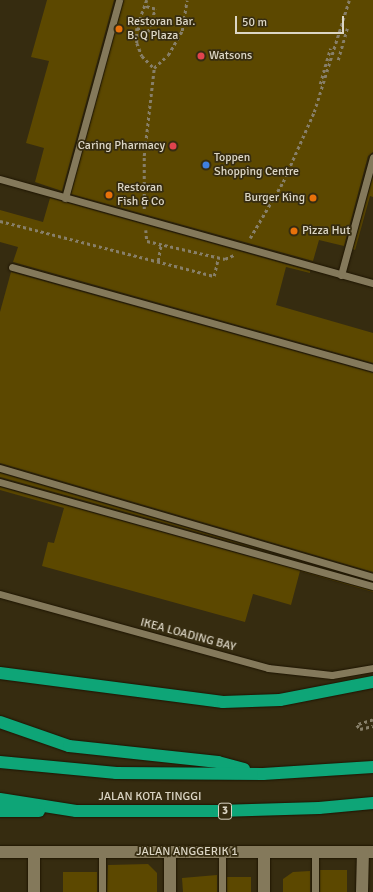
<!DOCTYPE html>
<style>
body{margin:0}
#map{position:relative;width:373px;height:892px;overflow:hidden;background:#362c10;font-family:Signika,sans-serif}
div>[style]{position:absolute}
[style*='--x']{left:calc(var(--x)*1px);top:calc(var(--y)*1px);width:calc(var(--w)*1px);rotate:calc(var(--a)*1deg)}
.building>*{inset:0;background:#5c4800;transform-origin:0 0}
.path>*{height:2.5px;margin-top:-1.25px;transform-origin:0;background:repeating-linear-gradient(90deg,#877f69 0 3px,transparent 0 6px)}
.roads{filter:drop-shadow(0 0 1px #1d1400) drop-shadow(0 0 1px #1d1400)}
.lane>*{height:7px;margin:-3.5px;padding:0 3.5px;transform-origin:3.5px;border-radius:3.5px;background:#84795b}
.street>*{height:12px;margin:-6px;padding:0 6px;transform-origin:6px;border-radius:6px;background:#84795b}
.highway>*{height:12px;margin:-6px;padding:0 6px;transform-origin:6px;border-radius:6px;background:#0ea577}
.dots>*{width:11px;height:11px;translate:-50% -50%;box-sizing:border-box;border:2px solid #362c10;border-radius:50%}
span{translate:-50% -50%;white-space:nowrap;text-align:center;line-height:1.15;-webkit-text-stroke:3.5px #362c10;paint-order:stroke}
.shield-label span{padding:1px 3px;background:#362c10;border:1px solid;border-radius:3px;-webkit-text-stroke-width:0}
.shield-label{font-size:11px;color:#dcd6c5;font-weight:700}
.poi-label{font-size:12px;color:#dcd6c5}
.left{translate:0 -50%;text-align:left}
.right{translate:-100% -50%;text-align:right}
.street-label{font-size:12px;color:#dcd6c5}
.scale{position:absolute;left:235px;top:16px;width:109px;height:18px;box-sizing:border-box;border:2px solid #dcd6c5;border-top:0;padding-left:5px;font-size:12px;line-height:14px;white-space:nowrap;color:#dcd6c5;-webkit-text-stroke:3px #362c10;paint-order:stroke}
</style>
<div id="map">
<div class="building">
<div style="clip-path:polygon(47px 0,114px 0,62px 191px,35px 182px,44px 148px,26px 143px,49px 61px,31px 57px)"></div>
<div style="clip-path:polygon(124px 0,373px 0,373px 152px,368px 156px,344px 246px,319px 240px,313px 261px,71px 194px)"></div>
<div style="clip-path:polygon(373px 176px,373px 197px,370px 196px,355px 250px,353px 249px)"></div>
<div style="clip-path:polygon(50px 198px,310px 271px,310px 273px,286px 267px,276px 305px,373px 333px,373px 363px,13px 262px,18px 247px,0 242px,0 210px,43px 222px)"></div>
<div style="clip-path:polygon(11px 272px,373px 373px,373px 572px,0 463px,0 312px)"></div>
<div style="clip-path:polygon(0 473px,269px 552px,0 477px)"></div>
<div style="clip-path:polygon(0 487px,373px 591px,373px 592px,300px 571px,291px 605px,253px 594px,245px 622px,42px 566px,48px 542px,54px 543px,64px 508px,0 490px)"></div>
<div style="clip-path:polygon(148px 864px,157px 873px,157px 892px,107px 892px,108px 865px)"></div>
<div style="left:320px;top:870px;width:27px;height:22px"></div>
<div style="clip-path:polygon(310px 871px,310px 892px,283px 892px,283px 879px,293px 872px)"></div>
<div style="left:63px;top:872px;width:34px;height:20px"></div>
<div style="clip-path:polygon(217px 875px,217px 892px,183px 892px,182px 878px)"></div>
<div style="left:251px;top:877px;width:15px;height:24px;rotate:90deg"></div>
</div>
<div class="path">
<div style="--x:147;--y:0;--w:30;--a:110"></div>
<div style="--x:137;--y:28;--w:15;--a:90"></div>
<div style="--x:137;--y:43;--w:14;--a:69"></div>
<div style="--x:142;--y:56;--w:17;--a:45"></div>
<div style="--x:137;--y:28;--w:12;--a:20"></div>
<div style="--x:148;--y:32;--w:24;--a:-73"></div>
<div style="--x:155;--y:9;--w:11;--a:-165"></div>
<div style="--x:338;--y:60;--w:33;--a:-74"></div>
<div style="--x:320;--y:84;--w:37;--a:-74"></div>
<div style="--x:144;--y:209;--w:53;--a:-90"></div>
<div style="--x:144;--y:156;--w:89;--a:-83.5"></div>
<div style="--x:154;--y:68;--w:19;--a:-43"></div>
<div style="--x:168;--y:55;--w:28;--a:-60"></div>
<div style="--x:182;--y:31;--w:31;--a:-81"></div>
<div style="--x:0;--y:221;--w:221;--a:14.4"></div>
<div style="--x:214;--y:276;--w:18;--a:-77"></div>
<div style="--x:146;--y:230;--w:11;--a:85"></div>
<div style="--x:147;--y:241;--w:80;--a:13"></div>
<div style="--x:225;--y:259;--w:10;--a:-24"></div>
<div style="--x:250;--y:238;--w:65;--a:-59.5"></div>
<div style="--x:283;--y:182;--w:77;--a:-66.1"></div>
<div style="--x:314;--y:112;--w:117;--a:-72.6"></div>
<div style="--x:158;--y:261;--w:17;--a:-80"></div>
<div style="--x:373;--y:720;--w:17;--a:163"></div>
<div style="--x:357;--y:725;--w:5;--a:53"></div>
<div style="--x:360;--y:729;--w:13;--a:-13"></div>
</div>
<div class="roads">
<div class="lane">
<div style="--x:0;--y:179;--w:387;--a:15.6"></div>
<div style="--x:65;--y:198;--w:205;--a:-74.7"></div>
<div style="--x:12;--y:267;--w:375;--a:15.6"></div>
<div style="--x:341;--y:275;--w:122;--a:-74.8"></div>
<div style="--x:0;--y:468;--w:389;--a:16.3"></div>
<div style="--x:0;--y:482;--w:387;--a:15.6"></div>
<div style="--x:0;--y:594;--w:278;--a:15.4"></div>
<div style="--x:268;--y:668;--w:64;--a:6.2"></div>
<div style="--x:332;--y:675;--w:42;--a:-9.7"></div>
<div style="--x:102;--y:892;--w:40;--a:-90"></div>
<div style="--x:222;--y:892;--w:40;--a:-90"></div>
<div style="--x:315;--y:892;--w:40;--a:-90"></div>
</div>
<div class="street">
<div style="--x:0;--y:852;--w:373;--a:0"></div>
<div style="--x:34;--y:852;--w:40;--a:90"></div>
<div style="--x:264;--y:852;--w:40;--a:90"></div>
<div style="--x:170;--y:892;--w:40;--a:-90"></div>
<div style="--x:362;--y:892;--w:40;--a:-88.6"></div>
</div>
<div class="highway">
<div style="--x:0;--y:673;--w:225;--a:7.4"></div>
<div style="--x:223;--y:702;--w:57;--a:-2"></div>
<div style="--x:280;--y:700;--w:95;--a:-11"></div>
<div style="--x:0;--y:722;--w:73;--a:19.2"></div>
<div style="--x:69;--y:746;--w:150;--a:6.1"></div>
<div style="--x:218;--y:762;--w:27;--a:15"></div>
<div style="--x:0;--y:762;--w:117;--a:5.4"></div>
<div style="--x:116;--y:773;--w:147;--a:0.4"></div>
<div style="--x:263;--y:774;--w:110;--a:-3.6"></div>
<div style="--x:0;--y:799;--w:77;--a:9"></div>
<div style="--x:76;--y:811;--w:142;--a:0"></div>
<div style="--x:218;--y:811;--w:101;--a:-1.7"></div>
<div style="--x:319;--y:808;--w:54;--a:-5.3"></div>
<div style="--x:0;--y:811;--w:39;--a:0"></div>
</div>
</div>
<div class="dots">
<div style="left:119px;top:29px;background:#e8710a"></div>
<div style="left:201px;top:56px;background:#e0444e"></div>
<div style="left:173px;top:146px;background:#e0444e"></div>
<div style="left:206px;top:165px;background:#3f7fe0"></div>
<div style="left:109px;top:195px;background:#e8710a"></div>
<div style="left:313px;top:198px;background:#e8710a"></div>
<div style="left:294px;top:231px;background:#e8710a"></div>
</div>
<div class="shield-label">
<span style="left:225px;top:811px">3</span>
</div>
<div class="poi-label">
<span class="left" style="left:127px;top:29px">Restoran Bar.<br>B. Q Plaza</span>
<span class="left" style="left:209px;top:56px">Watsons</span>
<span class="right" style="left:165px;top:146px">Caring Pharmacy</span>
<span class="left" style="left:214px;top:165px">Toppen<br>Shopping Centre</span>
<span class="left" style="left:117px;top:195px">Restoran<br>Fish &amp; Co</span>
<span class="right" style="left:305px;top:198px">Burger King</span>
<span class="left" style="left:302px;top:231px">Pizza Hut</span>
</div>
<div class="street-label">
<span style="left:188px;top:635px;rotate:15deg">IKEA LOADING BAY</span>
<span style="left:150px;top:797px">JALAN KOTA TINGGI</span>
<span style="left:187px;top:852px">JALAN ANGGERIK 1</span>
</div>
<div class="scale">50 m</div>
</div>
